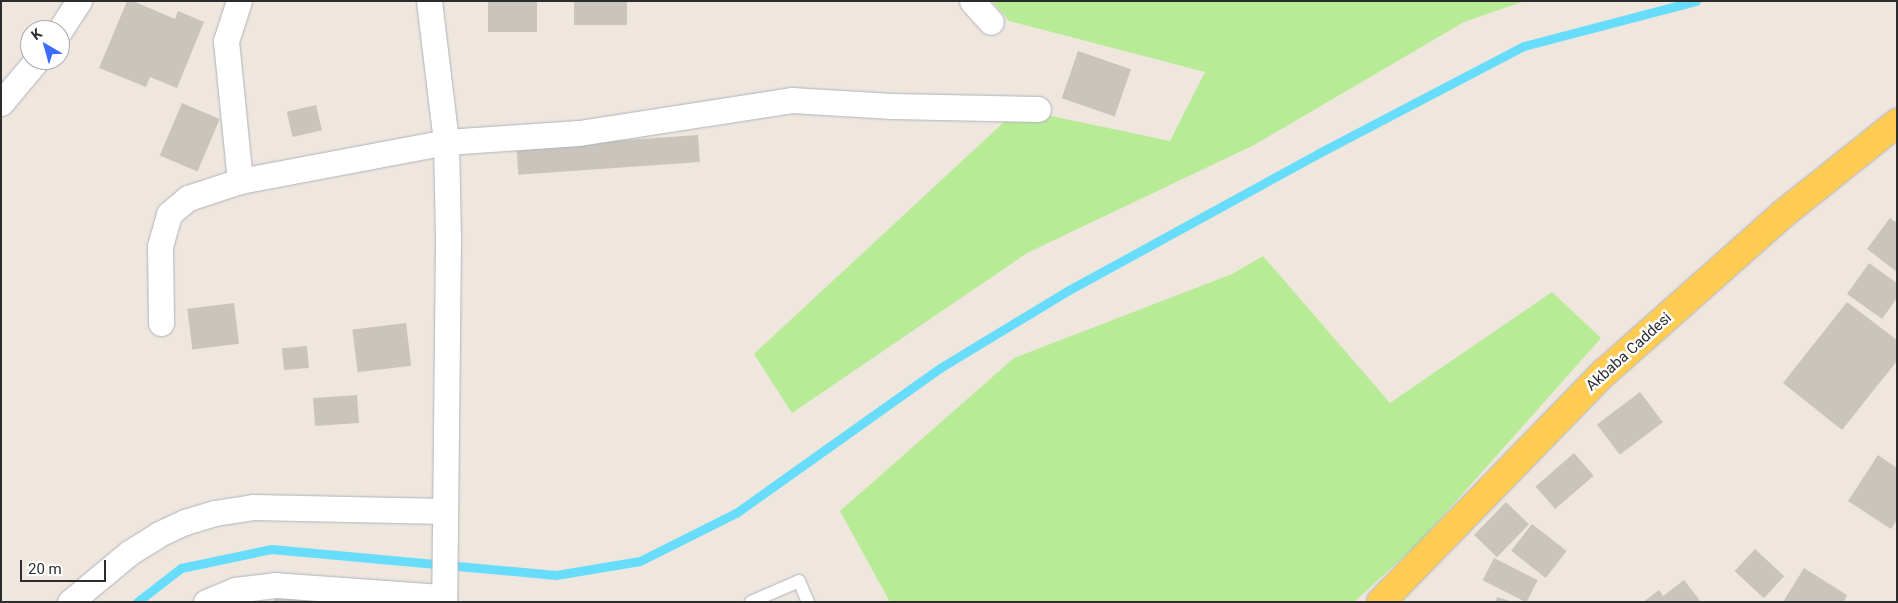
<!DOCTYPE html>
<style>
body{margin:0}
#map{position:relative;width:1898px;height:603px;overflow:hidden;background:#efe7de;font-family:Roboto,sans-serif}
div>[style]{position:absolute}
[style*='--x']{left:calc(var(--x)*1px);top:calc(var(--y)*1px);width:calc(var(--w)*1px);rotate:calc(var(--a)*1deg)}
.green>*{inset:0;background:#b8eb95}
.stream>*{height:9px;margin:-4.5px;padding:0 4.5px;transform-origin:4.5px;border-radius:4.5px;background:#67ddfb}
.building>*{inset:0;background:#cac5bc;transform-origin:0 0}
.roads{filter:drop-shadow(0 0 1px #aeb2bd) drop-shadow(0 0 1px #aeb2bd)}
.lane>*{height:12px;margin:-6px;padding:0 6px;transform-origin:6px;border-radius:6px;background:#fff}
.street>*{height:25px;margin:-12.5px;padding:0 12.5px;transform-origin:12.5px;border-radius:12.5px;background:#fff}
.primary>*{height:28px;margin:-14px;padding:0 14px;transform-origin:14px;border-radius:14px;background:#ffcc53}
span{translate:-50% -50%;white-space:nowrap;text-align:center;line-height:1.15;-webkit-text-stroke:5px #fff;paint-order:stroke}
.street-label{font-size:15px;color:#2c2c2c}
.frame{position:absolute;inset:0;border:2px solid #2c2c2c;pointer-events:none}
.north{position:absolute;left:20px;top:20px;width:50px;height:50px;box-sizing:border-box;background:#fff;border:1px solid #ababab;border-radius:50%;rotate:322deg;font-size:14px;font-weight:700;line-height:20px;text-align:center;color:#2c2c2c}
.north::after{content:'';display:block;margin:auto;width:18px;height:22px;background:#3b6cff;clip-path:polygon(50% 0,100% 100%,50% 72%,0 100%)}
.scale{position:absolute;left:20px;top:560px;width:86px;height:22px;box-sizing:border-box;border:2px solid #2c2c2c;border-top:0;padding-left:6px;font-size:15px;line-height:18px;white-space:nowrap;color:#2c2c2c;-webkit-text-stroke:4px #fff;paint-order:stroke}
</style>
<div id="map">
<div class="green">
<div style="clip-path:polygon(992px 1px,1525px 1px,1464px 22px,1254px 145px,1027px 253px,792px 413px,754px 354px,1018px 109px,1170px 141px,1205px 72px,1009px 21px)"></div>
<div style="clip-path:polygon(1263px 256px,1390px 403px,1552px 292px,1601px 338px,1419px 543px,1354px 602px,890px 602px,840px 511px,1014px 358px,1232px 274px)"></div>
</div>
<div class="stream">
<div style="--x:137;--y:602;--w:56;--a:-37.7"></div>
<div style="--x:181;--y:568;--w:92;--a:-11.9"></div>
<div style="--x:271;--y:549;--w:286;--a:5.2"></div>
<div style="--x:556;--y:575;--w:85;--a:-9.5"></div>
<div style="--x:640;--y:561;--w:107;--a:-26.6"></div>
<div style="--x:736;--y:513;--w:250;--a:-35.4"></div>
<div style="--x:940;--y:368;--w:151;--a:-31.2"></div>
<div style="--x:1069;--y:290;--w:285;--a:-28.7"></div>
<div style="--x:1319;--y:153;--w:231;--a:-27.6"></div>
<div style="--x:1524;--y:46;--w:178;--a:-14.7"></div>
</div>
<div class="building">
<div style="clip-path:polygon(127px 1px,133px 1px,175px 19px,178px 11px,204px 22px,177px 88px,150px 77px,146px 87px,99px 68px)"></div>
<div style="left:488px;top:1px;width:49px;height:31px"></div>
<div style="left:574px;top:1px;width:53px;height:24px"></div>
<div style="left:1078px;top:51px;width:56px;height:50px;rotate:19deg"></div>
<div style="left:182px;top:103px;width:41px;height:57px;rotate:23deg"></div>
<div style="left:316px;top:105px;width:26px;height:30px;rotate:77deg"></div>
<div style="left:698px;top:135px;width:27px;height:182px;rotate:86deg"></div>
<div style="clip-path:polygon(1890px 218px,1897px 223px,1897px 272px,1867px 249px)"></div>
<div style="clip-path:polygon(1869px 263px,1897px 283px,1897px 298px,1882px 319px,1847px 294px)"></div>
<div style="clip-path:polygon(1847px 302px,1897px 340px,1897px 361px,1842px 430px,1783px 383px)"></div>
<div style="left:234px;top:303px;width:41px;height:47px;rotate:83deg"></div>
<div style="left:406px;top:323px;width:43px;height:54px;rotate:83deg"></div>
<div style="left:307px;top:346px;width:22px;height:25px;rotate:85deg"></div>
<div style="left:1640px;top:392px;width:38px;height:54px;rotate:53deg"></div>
<div style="left:357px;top:395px;width:28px;height:44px;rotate:86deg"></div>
<div style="left:1574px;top:453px;width:30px;height:51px;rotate:49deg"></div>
<div style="clip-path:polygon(1878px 455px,1897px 468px,1897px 520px,1891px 529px,1848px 501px)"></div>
<div style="left:1506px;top:502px;width:32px;height:46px;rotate:44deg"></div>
<div style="left:1532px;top:524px;width:44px;height:34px;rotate:38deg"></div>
<div style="left:1755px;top:549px;width:40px;height:30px;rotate:43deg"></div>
<div style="left:1494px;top:558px;width:49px;height:25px;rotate:27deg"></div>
<div style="clip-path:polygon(1804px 568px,1847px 595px,1844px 602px,1783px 602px)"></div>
<div style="clip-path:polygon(1684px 580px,1701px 602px,1643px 602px,1659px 590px,1663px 596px)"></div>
<div style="clip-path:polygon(276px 593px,321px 601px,321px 602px,274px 602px)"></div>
<div style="clip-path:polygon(1497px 597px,1510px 601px,1510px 602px,1496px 602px)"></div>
</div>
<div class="roads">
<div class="lane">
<div style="--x:751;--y:602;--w:52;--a:-23.6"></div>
<div style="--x:799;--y:581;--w:23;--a:67"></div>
</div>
<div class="street">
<div style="--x:239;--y:1;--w:42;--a:108"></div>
<div style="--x:226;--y:41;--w:141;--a:84.3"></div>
<div style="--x:429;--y:1;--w:142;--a:83.1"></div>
<div style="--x:446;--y:142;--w:97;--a:88.8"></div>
<div style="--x:448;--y:239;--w:363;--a:90.6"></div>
<div style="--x:972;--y:1;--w:28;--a:48"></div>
<div style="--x:60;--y:30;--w:35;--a:-57"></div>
<div style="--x:1;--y:103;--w:56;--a:-50.1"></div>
<div style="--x:161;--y:323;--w:77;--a:-90.7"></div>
<div style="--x:160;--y:246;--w:33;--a:-74"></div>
<div style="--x:169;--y:214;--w:25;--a:-40"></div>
<div style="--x:188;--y:198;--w:55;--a:-18.1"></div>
<div style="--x:240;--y:181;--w:210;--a:-10.7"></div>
<div style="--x:446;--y:142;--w:133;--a:-3.9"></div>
<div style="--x:579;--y:133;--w:215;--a:-8.8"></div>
<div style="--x:791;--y:100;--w:101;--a:3.4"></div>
<div style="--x:892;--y:106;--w:146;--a:1.2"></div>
<div style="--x:70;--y:602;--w:77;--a:-39.7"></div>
<div style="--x:129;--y:553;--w:36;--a:-32"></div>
<div style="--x:159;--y:534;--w:29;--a:-25"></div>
<div style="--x:185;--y:522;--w:31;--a:-17"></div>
<div style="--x:215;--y:513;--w:38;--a:-9"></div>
<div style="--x:253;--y:507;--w:191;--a:1.2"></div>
<div style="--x:206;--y:602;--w:31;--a:-22"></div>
<div style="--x:235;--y:590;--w:40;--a:-7.1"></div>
<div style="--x:275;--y:585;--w:168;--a:4.1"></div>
</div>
<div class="primary">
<div style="--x:1381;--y:602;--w:320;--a:-45.8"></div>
<div style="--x:1604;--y:373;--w:239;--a:-41.6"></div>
<div style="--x:1783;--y:214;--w:146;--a:-38.6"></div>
</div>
</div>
<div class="street-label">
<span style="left:1629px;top:352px;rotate:-42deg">Akbaba Caddesi</span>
</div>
<div class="frame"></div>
<div class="north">K</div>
<div class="scale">20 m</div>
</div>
